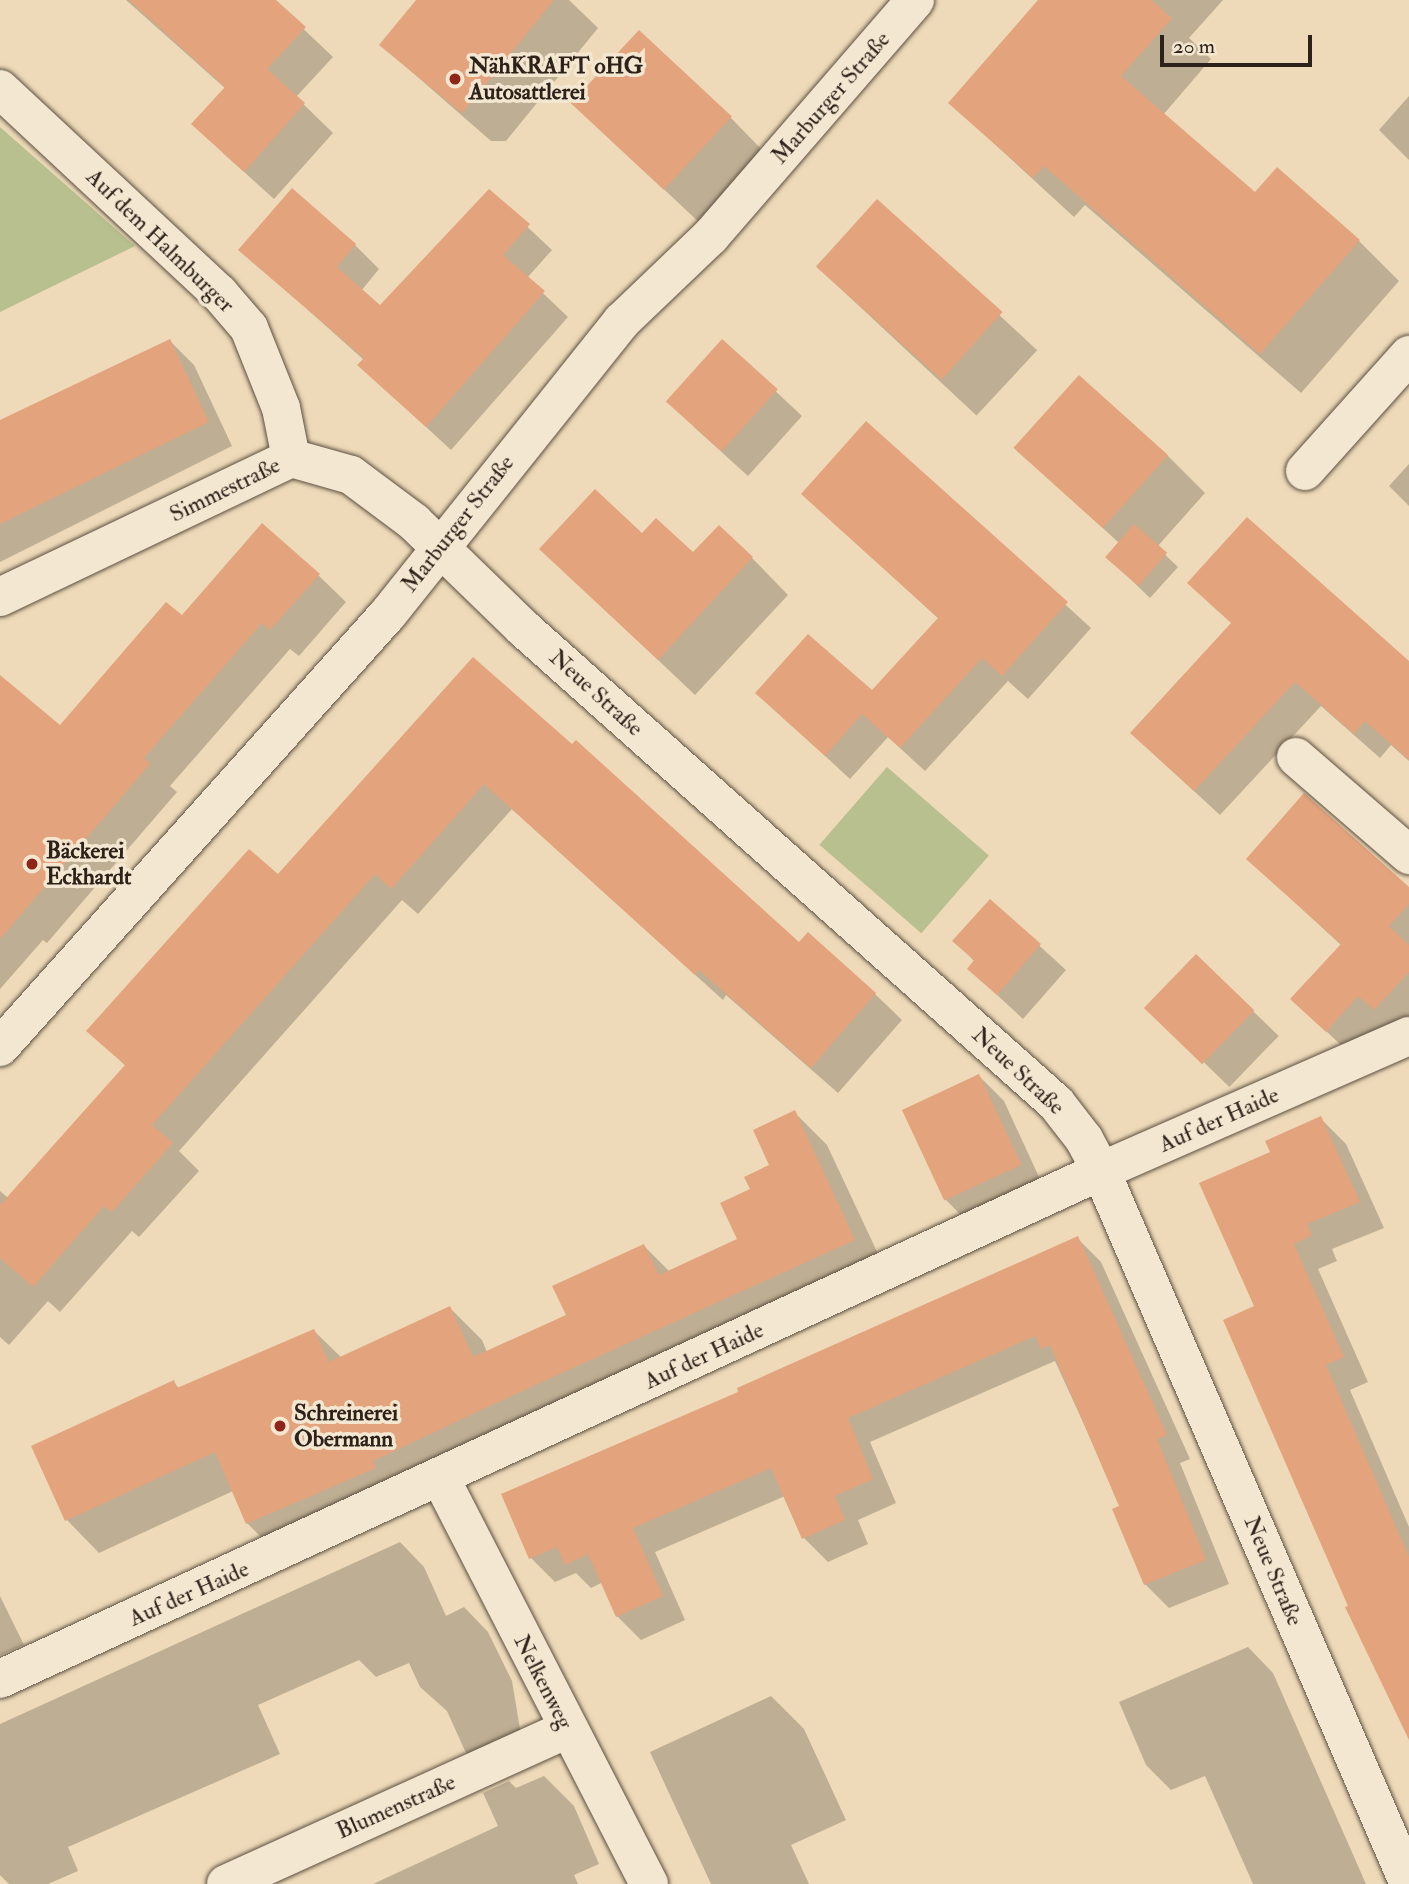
<!DOCTYPE html>
<meta charset="utf-8">
<style>
body{margin:0}
#map{position:relative;width:1409px;height:1884px;overflow:hidden;background:#eedab8;font-family:"IM FELL Double Pica",serif}
div>[style]{position:absolute}
[style*='--x']{left:calc(var(--x)*1px);top:calc(var(--y)*1px);width:calc(var(--w)*1px);rotate:calc(var(--a)*1deg)}
.green>*{inset:0;background:#b8c08f;transform-origin:0 0}
.shadow>*{inset:0;background:#0003;transform-origin:0 0}
.building>*{inset:0;background:#e3a37d;transform-origin:0 0}
.roads{filter:drop-shadow(0 0 2px #5c5042) drop-shadow(0 0 2px #5c5042)}
.street>*{height:38px;margin:-19px;padding:0 19px;transform-origin:19px;border-radius:19px;background:#f4e7d1}
.secondary>*{height:38px;margin:-19px;padding:0 19px;transform-origin:19px;border-radius:19px;background:#f4e7d1}
.dots>*{width:19px;height:19px;translate:-50% -50%;box-sizing:border-box;border:4px solid #f4e7d1;border-radius:50%}
span{translate:-50% -50%;white-space:nowrap;text-align:center;line-height:1.15;-webkit-text-stroke:7px #f4e7d1;paint-order:stroke}
.poi-label{font-size:23px;color:#2c221a;font-weight:700}
.left{translate:0 -50%;text-align:left}
.street-label{font-size:23px;color:#2c221a}
.scale{position:absolute;left:1160px;top:35px;width:152px;height:32px;box-sizing:border-box;border:4px solid #2c221a;border-top:0;padding-left:9px;font-size:21px;line-height:24px;white-space:nowrap;color:#2c221a;-webkit-text-stroke:5px #f4e7d1;paint-order:stroke}
</style>
<div id="map">
<div class="green">
<div style="clip-path:polygon(0 127px,135px 246px,0 312px)"></div>
<div style="left:887px;top:767px;width:135px;height:103px;rotate:41deg"></div>
</div>
<div class="shadow">
<div style="clip-path:polygon(126px 0,273px 0,333px 57px,296px 97px,333px 133px,274px 199px,222px 152px,226px 89px)"></div>
<div style="clip-path:polygon(418px 0,569px 0,598px 28px,506px 141px,491px 141px,381px 45px)"></div>
<div style="clip-path:polygon(1040px 0,1223px 0,1189px 38px,1211px 59px,1163px 115px,1255px 194px,1359px 241px,1399px 281px,1301px 393px,1085px 205px,1074px 217px,950px 103px)"></div>
<div style="clip-path:polygon(1409px 96px,1409px 160px,1379px 130px)"></div>
<div style="clip-path:polygon(572px 103px,731px 118px,767px 155px,702px 225px)"></div>
<div style="clip-path:polygon(489px 191px,552px 250px,527px 278px,568px 317px,451px 450px,359px 365px,364px 360px,241px 250px,355px 245px,379px 269px,361px 291px,380px 308px)"></div>
<div style="left:877px;top:201px;width:219px;height:89px;rotate:43deg"></div>
<div style="clip-path:polygon(170px 341px,194px 365px,232px 446px,0 562px,0 423px)"></div>
<div style="clip-path:polygon(722px 341px,802px 416px,748px 476px,694px 427px)"></div>
<div style="clip-path:polygon(866px 423px,1091px 628px,1028px 699px,1008px 681px,925px 771px,888px 737px,850px 779px,757px 693px,872px 693px,939px 619px,803px 494px)"></div>
<div style="clip-path:polygon(1016px 448px,1168px 456px,1205px 493px,1157px 547px,1178px 567px,1150px 598px,1120px 569px,1119px 543px)"></div>
<div style="clip-path:polygon(1409px 464px,1409px 506px,1389px 486px)"></div>
<div style="clip-path:polygon(642px 535px,693px 555px,752px 558px,788px 595px,695px 695px,541px 549px)"></div>
<div style="clip-path:polygon(318px 575px,346px 602px,299px 656px,290px 649px,170px 786px,177px 792px,47px 943px,43px 940px,0 989px,0 676px,60px 727px,182px 617px)"></div>
<div style="clip-path:polygon(1232px 624px,1409px 663px,1409px 761px,1391px 745px,1380px 758px,1321px 706px,1220px 815px,1158px 758px)"></div>
<div style="clip-path:polygon(473px 659px,799px 944px,875px 994px,902px 1020px,838px 1093px,726px 995px,723px 1000px,512px 809px,418px 914px,402px 900px,179px 1151px,199px 1171px,139px 1237px,132px 1231px,60px 1312px,48px 1301px,9px 1345px,0 1337px,0 1191px,8px 1198px,126px 1066px,89px 1031px,278px 877px)"></div>
<div style="clip-path:polygon(1248px 859px,1409px 890px,1409px 1037px,1359px 1062px,1292px 999px,1342px 946px)"></div>
<div style="clip-path:polygon(990px 901px,1066px 970px,1023px 1019px,969px 969px,975px 962px,955px 941px)"></div>
<div style="left:1196px;top:956px;width:115px;height:71px;rotate:44deg"></div>
<div style="clip-path:polygon(979px 1076px,1004px 1101px,1045px 1190px,970px 1224px,945px 1199px)"></div>
<div style="clip-path:polygon(794px 1112px,827px 1145px,887px 1273px,280px 1556px,247px 1523px,233px 1491px,99px 1553px,67px 1520px,33px 1447px,173px 1382px,180px 1389px,314px 1331px,342px 1358px,450px 1308px,482px 1340px,487px 1352px,568px 1316px,644px 1246px,670px 1272px,740px 1240px,752px 1189px,772px 1166px)"></div>
<div style="clip-path:polygon(1320px 1118px,1346px 1144px,1384px 1228px,1332px 1249px,1337px 1261px,1318px 1269px,1368px 1382px,1350px 1390px,1409px 1527px,1409px 1736px,1347px 1608px,1350px 1607px,1256px 1307px,1272px 1153px)"></div>
<div style="clip-path:polygon(1077px 1238px,1101px 1262px,1190px 1459px,1180px 1463px,1229px 1584px,1169px 1608px,1145px 1584px,1122px 1507px,1055px 1361px,870px 1442px,896px 1503px,858px 1520px,868px 1544px,828px 1562px,804px 1538px,785px 1496px,655px 1552px,685px 1620px,641px 1640px,617px 1616px,603px 1582px,591px 1588px,576px 1573px,555px 1582px,531px 1558px,741px 1393px)"></div>
<div style="clip-path:polygon(400px 1542px,424px 1567px,446px 1616px,464px 1607px,488px 1632px,512px 1681px,525px 1759px,489px 1775px,465px 1751px,447px 1711px,420px 1687px,409px 1663px,376px 1677px,359px 1660px,258px 1705px,280px 1754px,68px 1847px,78px 1871px,48px 1884px,9px 1884px,0 1875px,0 1724px)"></div>
<div style="clip-path:polygon(0 1596px,24px 1645px,0 1655px)"></div>
<div style="clip-path:polygon(1248px 1647px,1273px 1673px,1366px 1884px,1253px 1884px,1205px 1776px,1171px 1790px,1146px 1765px,1119px 1702px)"></div>
<div style="clip-path:polygon(771px 1696px,804px 1729px,846px 1820px,791px 1845px,809px 1884px,711px 1884px,650px 1752px)"></div>
<div style="clip-path:polygon(544px 1776px,574px 1806px,599px 1864px,574px 1875px,578px 1884px,373px 1884px,498px 1826px,483px 1793px,509px 1781px,516px 1788px)"></div>
</div>
<div class="building">
<div style="clip-path:polygon(129px 0,276px 0,306px 27px,267px 69px,305px 103px,244px 172px,191px 124px,225px 87px)"></div>
<div style="clip-path:polygon(416px 0,554px 0,462px 113px,379px 45px)"></div>
<div style="clip-path:polygon(1038px 0,1151px 0,1172px 18px,1121px 76px,1255px 192px,1277px 167px,1360px 240px,1260px 354px,1044px 166px,1033px 178px,948px 103px)"></div>
<div style="left:639px;top:30px;width:127px;height:100px;rotate:43deg"></div>
<div style="clip-path:polygon(292px 188px,356px 244px,337px 267px,380px 305px,489px 189px,530px 224px,503px 255px,545px 291px,426px 427px,357px 365px,364px 358px,238px 250px)"></div>
<div style="left:877px;top:199px;width:169px;height:91px;rotate:42deg"></div>
<div style="clip-path:polygon(170px 339px,209px 422px,0 524px,0 420px)"></div>
<div style="left:722px;top:339px;width:75px;height:84px;rotate:42deg"></div>
<div style="left:1079px;top:375px;width:120px;height:98px;rotate:42deg"></div>
<div style="clip-path:polygon(866px 421px,1068px 602px,1002px 676px,982px 658px,900px 748px,862px 714px,825px 756px,755px 693px,808px 634px,872px 690px,938px 618px,801px 494px)"></div>
<div style="clip-path:polygon(595px 489px,642px 533px,656px 518px,693px 552px,719px 525px,753px 557px,658px 660px,539px 549px)"></div>
<div style="clip-path:polygon(1247px 517px,1409px 661px,1409px 760px,1365px 721px,1354px 734px,1295px 682px,1194px 791px,1130px 733px,1231px 623px,1187px 583px)"></div>
<div style="clip-path:polygon(262px 523px,320px 574px,270px 630px,262px 623px,144px 758px,150px 764px,0 939px,0 675px,60px 725px,166px 602px,182px 615px)"></div>
<div style="left:1134px;top:524px;width:44px;height:44px;rotate:41deg"></div>
<div style="clip-path:polygon(473px 657px,572px 744px,576px 740px,799px 942px,808px 932px,876px 993px,811px 1068px,699px 970px,695px 975px,484px 784px,391px 889px,375px 874px,152px 1125px,173px 1143px,112px 1212px,104px 1206px,33px 1287px,0 1258px,0 1205px,125px 1065px,86px 1031px,249px 849px,278px 874px)"></div>
<div style="clip-path:polygon(1304px 793px,1409px 887px,1409px 904px,1389px 926px,1409px 945px,1409px 972px,1374px 1010px,1358px 996px,1326px 1032px,1290px 999px,1341px 944px,1246px 859px)"></div>
<div style="clip-path:polygon(990px 899px,1041px 944px,997px 995px,967px 969px,974px 960px,952px 941px)"></div>
<div style="left:1196px;top:954px;width:81px;height:75px;rotate:44deg"></div>
<div style="left:979px;top:1074px;width:100px;height:85px;rotate:65deg"></div>
<div style="clip-path:polygon(795px 1110px,855px 1240px,496px 1403px,373px 1461px,376px 1468px,246px 1524px,215px 1452px,65px 1521px,31px 1446px,174px 1380px,177px 1388px,314px 1329px,329px 1362px,450px 1306px,473px 1357px,566px 1315px,552px 1286px,644px 1244px,659px 1275px,737px 1239px,720px 1203px,750px 1189px,744px 1177px,769px 1165px,753px 1130px)"></div>
<div style="clip-path:polygon(1321px 1116px,1360px 1202px,1307px 1224px,1312px 1235px,1294px 1244px,1344px 1357px,1326px 1365px,1409px 1557px,1409px 1740px,1345px 1607px,1348px 1606px,1223px 1320px,1254px 1306px,1199px 1183px,1270px 1152px,1265px 1141px)"></div>
<div style="clip-path:polygon(1078px 1236px,1167px 1435px,1157px 1439px,1206px 1560px,1144px 1585px,1112px 1509px,1119px 1506px,1050px 1345px,1041px 1349px,1035px 1336px,848px 1418px,873px 1479px,835px 1496px,845px 1520px,802px 1539px,771px 1468px,633px 1528px,663px 1596px,616px 1617px,588px 1554px,565px 1565px,557px 1547px,529px 1559px,501px 1494px,738px 1392px,737px 1388px)"></div>
</div>
<div class="roads">
<div class="street">
<div style="--x:0;--y:89;--w:299;--a:43"></div>
<div style="--x:219;--y:293;--w:46;--a:49.4"></div>
<div style="--x:249;--y:328;--w:86;--a:68.2"></div>
<div style="--x:281;--y:408;--w:51;--a:78.7"></div>
<div style="--x:1305;--y:471;--w:156;--a:-48.1"></div>
<div style="--x:0;--y:597;--w:322;--a:-25.5"></div>
<div style="--x:291;--y:458;--w:62;--a:15.8"></div>
<div style="--x:351;--y:475;--w:79;--a:36.7"></div>
<div style="--x:414;--y:522;--w:152;--a:44.2"></div>
<div style="--x:523;--y:628;--w:714;--a:41.71"></div>
<div style="--x:1056;--y:1103;--w:46;--a:52.1"></div>
<div style="--x:1084;--y:1139;--w:36;--a:62"></div>
<div style="--x:1101;--y:1171;--w:777;--a:66.64"></div>
<div style="--x:1296;--y:757;--w:150;--a:40.9"></div>
<div style="--x:441;--y:1479;--w:455;--a:62.8"></div>
<div style="--x:0;--y:1679;--w:1213;--a:-24.77"></div>
<div style="--x:1101;--y:1171;--w:336;--a:-23.7"></div>
<div style="--x:226;--y:1884;--w:375;--a:-24.4"></div>
</div>
<div class="secondary">
<div style="--x:0;--y:1047;--w:581;--a:-48.14"></div>
<div style="--x:388;--y:614;--w:375;--a:-51.4"></div>
<div style="--x:622;--y:321;--w:122;--a:-43.7"></div>
<div style="--x:710;--y:237;--w:313;--a:-49.1"></div>
</div>
</div>
<div class="dots">
<div style="left:455px;top:79px;background:#8f2418"></div>
<div style="left:32px;top:864px;background:#8f2418"></div>
<div style="left:280px;top:1426px;background:#8f2418"></div>
</div>
<div class="poi-label">
<span class="left" style="left:469px;top:79px">NähKRAFT oHG<br>Autosattlerei</span>
<span class="left" style="left:46px;top:864px">Bäckerei<br>Eckhardt</span>
<span class="left" style="left:294px;top:1426px">Schreinerei<br>Obermann</span>
</div>
<div class="street-label">
<span style="left:831px;top:98px;rotate:-49deg">Marburger Straße</span>
<span style="left:160px;top:241px;rotate:44deg">Auf dem Halmburger</span>
<span style="left:225px;top:490px;rotate:-26deg">Simmestraße</span>
<span style="left:458px;top:524px;rotate:-52deg">Marburger Straße</span>
<span style="left:596px;top:693px;rotate:42deg">Neue Straße</span>
<span style="left:1018px;top:1071px;rotate:43deg">Neue Straße</span>
<span style="left:1219px;top:1120px;rotate:-24deg">Auf der Haide</span>
<span style="left:704px;top:1356px;rotate:-25deg">Auf der Haide</span>
<span style="left:1273px;top:1571px;rotate:67deg">Neue Straße</span>
<span style="left:189px;top:1594px;rotate:-24deg">Auf der Haide</span>
<span style="left:543px;top:1682px;rotate:63deg">Nelkenweg</span>
<span style="left:396px;top:1807px;rotate:-24deg">Blumenstraße</span>
</div>
<div class="scale">20 m</div>
</div>
